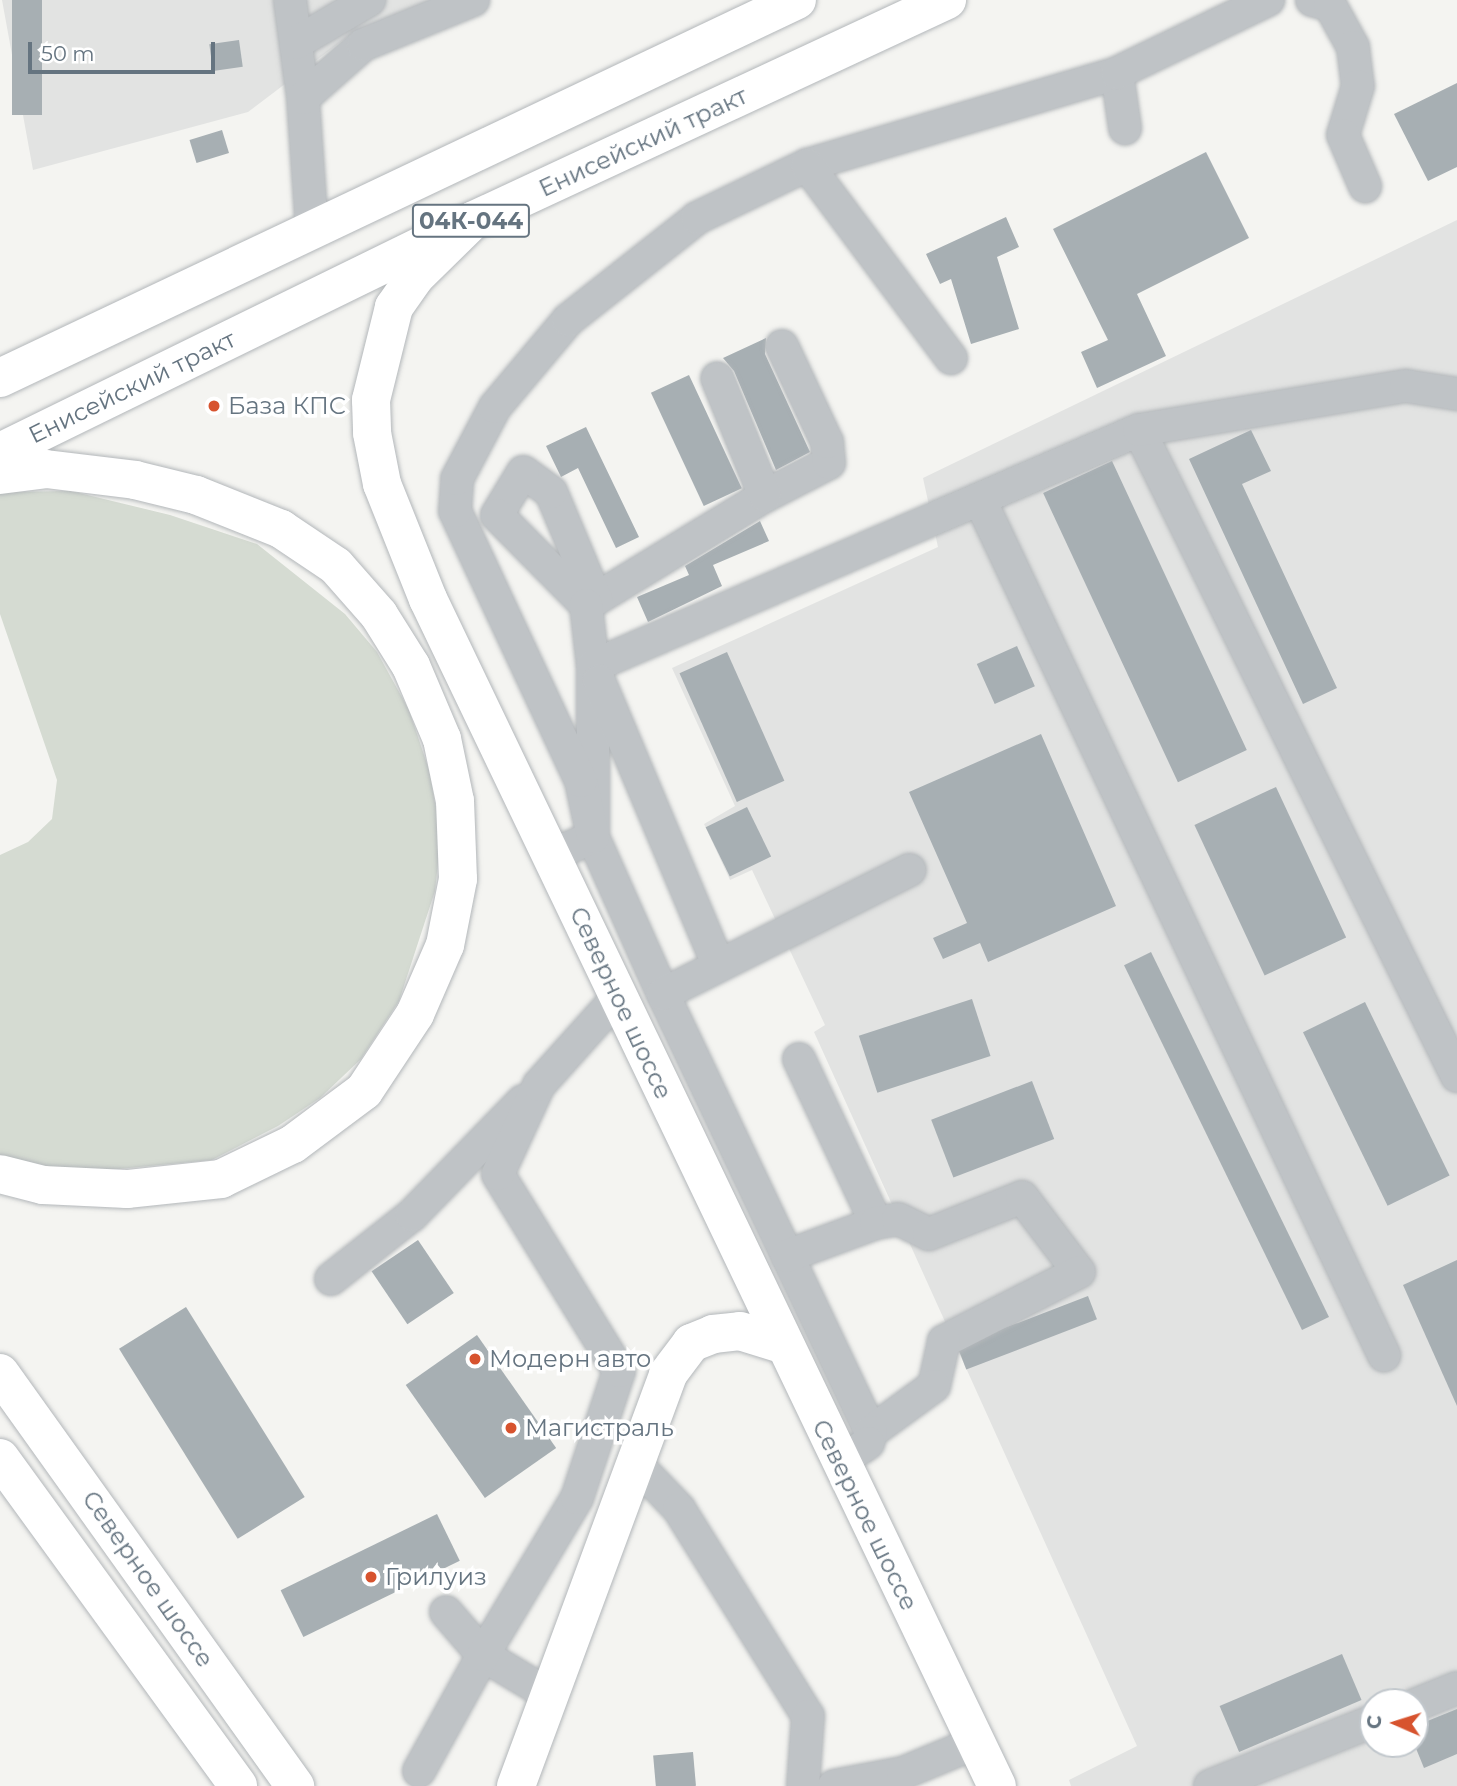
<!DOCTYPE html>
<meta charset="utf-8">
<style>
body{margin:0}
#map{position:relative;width:1457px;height:1786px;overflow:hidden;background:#f4f4f1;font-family:Montserrat,sans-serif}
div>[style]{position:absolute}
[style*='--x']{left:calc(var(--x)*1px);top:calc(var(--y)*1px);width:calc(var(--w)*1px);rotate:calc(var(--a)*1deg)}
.built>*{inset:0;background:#e2e3e2}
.green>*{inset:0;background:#d5dbd2}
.building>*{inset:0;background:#a7afb3;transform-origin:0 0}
.roads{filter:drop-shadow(0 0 2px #b3b7ba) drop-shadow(0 0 2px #b3b7ba)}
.minor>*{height:32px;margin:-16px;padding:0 16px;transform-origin:16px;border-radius:16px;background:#bfc3c6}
.major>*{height:38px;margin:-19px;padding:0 19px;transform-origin:19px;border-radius:19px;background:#fff}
.dots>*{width:19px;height:19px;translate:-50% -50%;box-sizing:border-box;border:4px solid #fff;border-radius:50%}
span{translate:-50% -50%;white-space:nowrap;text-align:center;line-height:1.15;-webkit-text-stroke:7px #fff;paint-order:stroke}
.shield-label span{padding:2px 5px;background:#fff;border:2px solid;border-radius:5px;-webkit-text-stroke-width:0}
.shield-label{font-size:23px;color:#657480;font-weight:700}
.street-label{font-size:24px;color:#657480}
.poi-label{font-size:24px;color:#657480}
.left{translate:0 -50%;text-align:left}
.north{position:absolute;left:1359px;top:1688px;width:70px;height:70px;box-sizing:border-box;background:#fff;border:2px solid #c1c7cc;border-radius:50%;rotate:273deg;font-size:19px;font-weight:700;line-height:28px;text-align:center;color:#657480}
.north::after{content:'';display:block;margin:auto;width:24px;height:32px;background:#d7532e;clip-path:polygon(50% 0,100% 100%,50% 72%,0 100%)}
.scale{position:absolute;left:28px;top:42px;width:187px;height:32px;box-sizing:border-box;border:4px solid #657480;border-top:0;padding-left:9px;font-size:21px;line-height:24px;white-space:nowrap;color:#657480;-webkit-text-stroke:5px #fff;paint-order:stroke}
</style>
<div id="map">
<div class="built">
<div style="clip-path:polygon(2px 0,438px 0,347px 37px,248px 112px,33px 170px)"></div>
<div style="clip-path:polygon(evenodd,1457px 220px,1457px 1786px,1071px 1786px,1069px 1780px,1137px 1746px,814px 1032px,825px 1025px,752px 870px,730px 880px,704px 824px,735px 806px,672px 668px,938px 547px,923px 478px,1457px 220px,1373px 1702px,1415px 1702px,1415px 1744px,1373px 1744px,1373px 1702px)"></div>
</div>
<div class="green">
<div style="clip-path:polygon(71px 491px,170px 515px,257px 544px,345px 614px,377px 652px,409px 710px,429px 770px,441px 835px,435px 891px,399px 1001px,361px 1059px,320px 1098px,278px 1126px,212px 1160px,77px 1173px,0 1161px,0 855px,28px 842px,52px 819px,57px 780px,0 614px,0 492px)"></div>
</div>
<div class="building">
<div style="left:12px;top:0;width:30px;height:115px"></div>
<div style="left:239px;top:40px;width:27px;height:30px;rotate:82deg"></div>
<div style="clip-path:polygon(1457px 83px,1457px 167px,1428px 181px,1394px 114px)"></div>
<div style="left:222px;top:130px;width:24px;height:34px;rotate:73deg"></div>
<div style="clip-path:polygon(1206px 152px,1249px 238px,1137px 294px,1166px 356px,1097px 388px,1081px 352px,1108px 340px,1053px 229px)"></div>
<div style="clip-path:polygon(1006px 217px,1019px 247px,997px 257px,1019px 329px,971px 344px,951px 279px,940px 284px,926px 254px)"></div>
<div style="clip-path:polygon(766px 338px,765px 354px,810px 452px,776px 470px,734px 371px,723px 358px)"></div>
<div style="left:689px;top:375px;width:125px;height:42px;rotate:65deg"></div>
<div style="clip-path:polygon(586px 427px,639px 537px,616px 548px,578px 468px,561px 477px,546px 446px)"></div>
<div style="clip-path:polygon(1251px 430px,1271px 471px,1242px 484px,1337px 688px,1303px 704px,1189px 459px)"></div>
<div style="left:1112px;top:461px;width:319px;height:76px;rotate:65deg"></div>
<div style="clip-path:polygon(760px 521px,769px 541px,713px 565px,722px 586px,648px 622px,637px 597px,689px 575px,685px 566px)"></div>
<div style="left:1017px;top:646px;width:44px;height:44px;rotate:66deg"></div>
<div style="left:727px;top:652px;width:141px;height:52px;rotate:66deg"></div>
<div style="clip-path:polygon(1041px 734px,1116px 906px,988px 962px,980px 943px,943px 959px,933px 938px,967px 923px,909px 792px)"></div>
<div style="left:1276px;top:787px;width:166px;height:90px;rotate:65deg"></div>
<div style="left:747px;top:807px;width:55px;height:46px;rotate:64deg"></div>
<div style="left:1151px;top:952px;width:406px;height:30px;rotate:64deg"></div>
<div style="left:972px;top:999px;width:60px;height:119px;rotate:72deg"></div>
<div style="left:1365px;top:1002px;width:193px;height:69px;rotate:64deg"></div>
<div style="left:1032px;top:1081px;width:62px;height:108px;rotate:69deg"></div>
<div style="left:418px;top:1240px;width:64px;height:56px;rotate:56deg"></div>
<div style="clip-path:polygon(1457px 1260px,1457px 1406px,1403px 1285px)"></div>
<div style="left:1088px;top:1296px;width:25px;height:140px;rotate:69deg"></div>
<div style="left:186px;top:1307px;width:224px;height:79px;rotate:58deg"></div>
<div style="left:477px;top:1335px;width:138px;height:87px;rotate:55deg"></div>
<div style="left:437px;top:1514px;width:52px;height:174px;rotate:64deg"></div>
<div style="left:1342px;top:1654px;width:50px;height:133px;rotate:67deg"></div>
<div style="clip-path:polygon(1457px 1709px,1457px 1754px,1424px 1768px,1415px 1746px,1415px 1726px)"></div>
<div style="left:693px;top:1752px;width:34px;height:40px;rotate:85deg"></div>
</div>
<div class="roads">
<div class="minor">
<div style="--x:290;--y:0;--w:99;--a:82.4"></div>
<div style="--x:303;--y:98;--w:133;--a:86.1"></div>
<div style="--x:1312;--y:0;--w:19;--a:16"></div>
<div style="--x:1330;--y:5;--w:48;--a:61.3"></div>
<div style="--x:1353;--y:47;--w:39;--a:83"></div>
<div style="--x:1358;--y:86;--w:51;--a:107"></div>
<div style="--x:1343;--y:135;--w:56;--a:66.7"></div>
<div style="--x:296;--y:43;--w:85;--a:-30.5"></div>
<div style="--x:1117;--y:73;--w:56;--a:81.7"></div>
<div style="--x:303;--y:98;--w:80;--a:-41.5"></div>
<div style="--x:363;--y:45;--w:119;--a:-22.2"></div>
<div style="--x:807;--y:165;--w:323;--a:-16.5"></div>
<div style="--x:1117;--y:73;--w:168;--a:-25.8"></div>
<div style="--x:1139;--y:430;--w:720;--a:63.79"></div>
<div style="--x:765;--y:496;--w:72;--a:-27.3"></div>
<div style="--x:829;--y:463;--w:21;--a:-95"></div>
<div style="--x:827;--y:442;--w:106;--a:-115.1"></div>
<div style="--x:980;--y:500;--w:946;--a:64.71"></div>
<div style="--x:596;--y:599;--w:198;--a:-31.4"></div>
<div style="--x:765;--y:496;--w:127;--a:-112.1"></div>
<div style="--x:586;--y:605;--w:12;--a:-31"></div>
<div style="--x:596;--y:599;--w:116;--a:-112.8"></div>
<div style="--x:551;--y:492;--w:34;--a:-144"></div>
<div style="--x:523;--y:472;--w:50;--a:121.2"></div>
<div style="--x:497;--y:515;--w:127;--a:45.3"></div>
<div style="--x:586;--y:605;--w:61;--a:83.5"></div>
<div style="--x:593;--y:666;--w:171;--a:90"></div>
<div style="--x:593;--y:837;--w:172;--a:66"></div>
<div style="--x:663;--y:994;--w:485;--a:64.6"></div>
<div style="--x:593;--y:666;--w:595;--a:-23.38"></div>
<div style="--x:1139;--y:430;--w:271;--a:-9.4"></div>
<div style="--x:1406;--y:386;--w:52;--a:8.9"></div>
<div style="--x:599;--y:681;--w:307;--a:67.2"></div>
<div style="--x:550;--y:856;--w:47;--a:-23.8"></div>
<div style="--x:593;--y:837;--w:57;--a:-102.1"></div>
<div style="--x:581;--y:781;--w:298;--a:-115"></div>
<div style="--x:455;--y:511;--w:32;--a:-86"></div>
<div style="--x:457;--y:479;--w:81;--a:-62.2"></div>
<div style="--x:495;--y:407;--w:114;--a:-50"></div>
<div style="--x:568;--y:320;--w:164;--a:-38.3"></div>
<div style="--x:697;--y:218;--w:122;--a:-25.7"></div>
<div style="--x:807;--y:165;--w:241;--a:53.3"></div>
<div style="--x:663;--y:994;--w:276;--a:-26.7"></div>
<div style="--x:799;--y:1059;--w:181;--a:64.8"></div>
<div style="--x:787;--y:1256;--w:95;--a:-20.3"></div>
<div style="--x:876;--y:1223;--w:22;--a:-10"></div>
<div style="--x:898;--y:1219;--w:34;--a:26"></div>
<div style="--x:929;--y:1234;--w:100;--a:-21.7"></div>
<div style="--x:1022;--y:1197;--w:94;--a:52.8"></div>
<div style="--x:1079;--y:1272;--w:152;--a:152.9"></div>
<div style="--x:944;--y:1341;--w:46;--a:102.5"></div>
<div style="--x:934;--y:1386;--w:78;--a:143.9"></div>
<div style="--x:871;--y:1432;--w:11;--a:105"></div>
<div style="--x:868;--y:1443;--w:9;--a:144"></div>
<div style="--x:331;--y:1279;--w:103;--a:-38.3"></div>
<div style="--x:412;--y:1215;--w:159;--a:-45.8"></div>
<div style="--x:637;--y:1465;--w:61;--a:46.3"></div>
<div style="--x:679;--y:1509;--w:244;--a:58.1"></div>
<div style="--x:808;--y:1716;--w:70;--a:94.1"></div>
<div style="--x:446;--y:1612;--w:57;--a:49.3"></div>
<div style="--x:483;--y:1655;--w:76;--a:31"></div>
<div style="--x:1415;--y:1705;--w:45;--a:-22"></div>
<div style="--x:419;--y:1771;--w:132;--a:-61.1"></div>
<div style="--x:483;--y:1655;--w:183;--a:-59.1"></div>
<div style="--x:577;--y:1498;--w:134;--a:-71.7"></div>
<div style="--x:619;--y:1371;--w:231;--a:-121.6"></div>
<div style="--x:498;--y:1174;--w:98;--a:-65.3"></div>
<div style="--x:539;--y:1085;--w:118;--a:-48.1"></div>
<div style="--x:834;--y:1786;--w:70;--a:-10.7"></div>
<div style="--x:903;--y:1773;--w:78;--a:-22.6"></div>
<div style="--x:1210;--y:1786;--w:175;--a:-21.7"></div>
</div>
<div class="major">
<div style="--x:472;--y:221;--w:80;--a:135.5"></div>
<div style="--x:415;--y:277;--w:37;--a:125"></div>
<div style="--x:394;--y:307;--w:96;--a:103.9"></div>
<div style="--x:371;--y:400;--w:33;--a:88"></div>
<div style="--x:372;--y:433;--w:52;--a:78.9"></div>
<div style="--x:382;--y:484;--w:124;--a:68.2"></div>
<div style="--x:428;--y:599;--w:1316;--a:64.39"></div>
<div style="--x:0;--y:378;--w:882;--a:-25.37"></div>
<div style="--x:0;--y:452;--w:525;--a:-26.08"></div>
<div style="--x:472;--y:221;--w:524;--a:-24.95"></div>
<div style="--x:0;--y:475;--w:46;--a:-7.4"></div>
<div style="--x:46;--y:469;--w:90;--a:7"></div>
<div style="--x:135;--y:480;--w:63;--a:13.8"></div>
<div style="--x:196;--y:495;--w:92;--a:21.8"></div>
<div style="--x:281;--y:529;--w:66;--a:33.9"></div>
<div style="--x:336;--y:566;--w:65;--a:48.7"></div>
<div style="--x:379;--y:615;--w:60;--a:57.9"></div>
<div style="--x:411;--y:666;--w:79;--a:67"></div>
<div style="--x:442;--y:739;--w:63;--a:78.2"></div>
<div style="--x:455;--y:801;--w:78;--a:87.8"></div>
<div style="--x:458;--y:879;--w:67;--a:101.1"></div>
<div style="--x:445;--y:945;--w:75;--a:113.5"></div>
<div style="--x:415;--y:1014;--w:92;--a:123.5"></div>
<div style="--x:364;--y:1091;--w:89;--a:143.3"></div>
<div style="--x:293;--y:1144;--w:80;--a:154.1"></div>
<div style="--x:221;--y:1179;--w:95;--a:173.9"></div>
<div style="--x:127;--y:1189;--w:84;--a:-177.3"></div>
<div style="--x:43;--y:1185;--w:44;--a:-165.7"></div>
<div style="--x:0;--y:1373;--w:508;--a:54.46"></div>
<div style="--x:0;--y:1458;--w:405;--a:54"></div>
<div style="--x:516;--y:1786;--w:439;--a:-69.7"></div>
<div style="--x:668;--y:1374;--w:39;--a:-53"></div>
<div style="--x:691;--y:1343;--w:24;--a:-22"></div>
<div style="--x:713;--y:1334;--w:27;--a:-6"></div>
<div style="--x:740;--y:1331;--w:44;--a:17.2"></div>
</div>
</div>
<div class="dots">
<div style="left:214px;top:406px;background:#d7532e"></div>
<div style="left:475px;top:1359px;background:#d7532e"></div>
<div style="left:511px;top:1428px;background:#d7532e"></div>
<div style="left:371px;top:1577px;background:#d7532e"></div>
</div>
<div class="shield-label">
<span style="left:471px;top:221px">04К-044</span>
</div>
<div class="street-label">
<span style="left:643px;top:142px;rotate:-25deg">Енисейский тракт</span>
<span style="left:132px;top:387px;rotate:-26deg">Енисейский тракт</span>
<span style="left:621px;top:1003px;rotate:65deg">Северное шоссе</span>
<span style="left:865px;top:1515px;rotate:64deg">Северное шоссе</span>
<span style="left:148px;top:1579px;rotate:55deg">Северное шоссе</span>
</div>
<div class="poi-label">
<span class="left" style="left:228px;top:406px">База КПС</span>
<span class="left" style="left:489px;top:1359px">Модерн авто</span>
<span class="left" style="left:525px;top:1428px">Магистраль</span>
<span class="left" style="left:385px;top:1577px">Грилуиз</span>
</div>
<div class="north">С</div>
<div class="scale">50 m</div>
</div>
